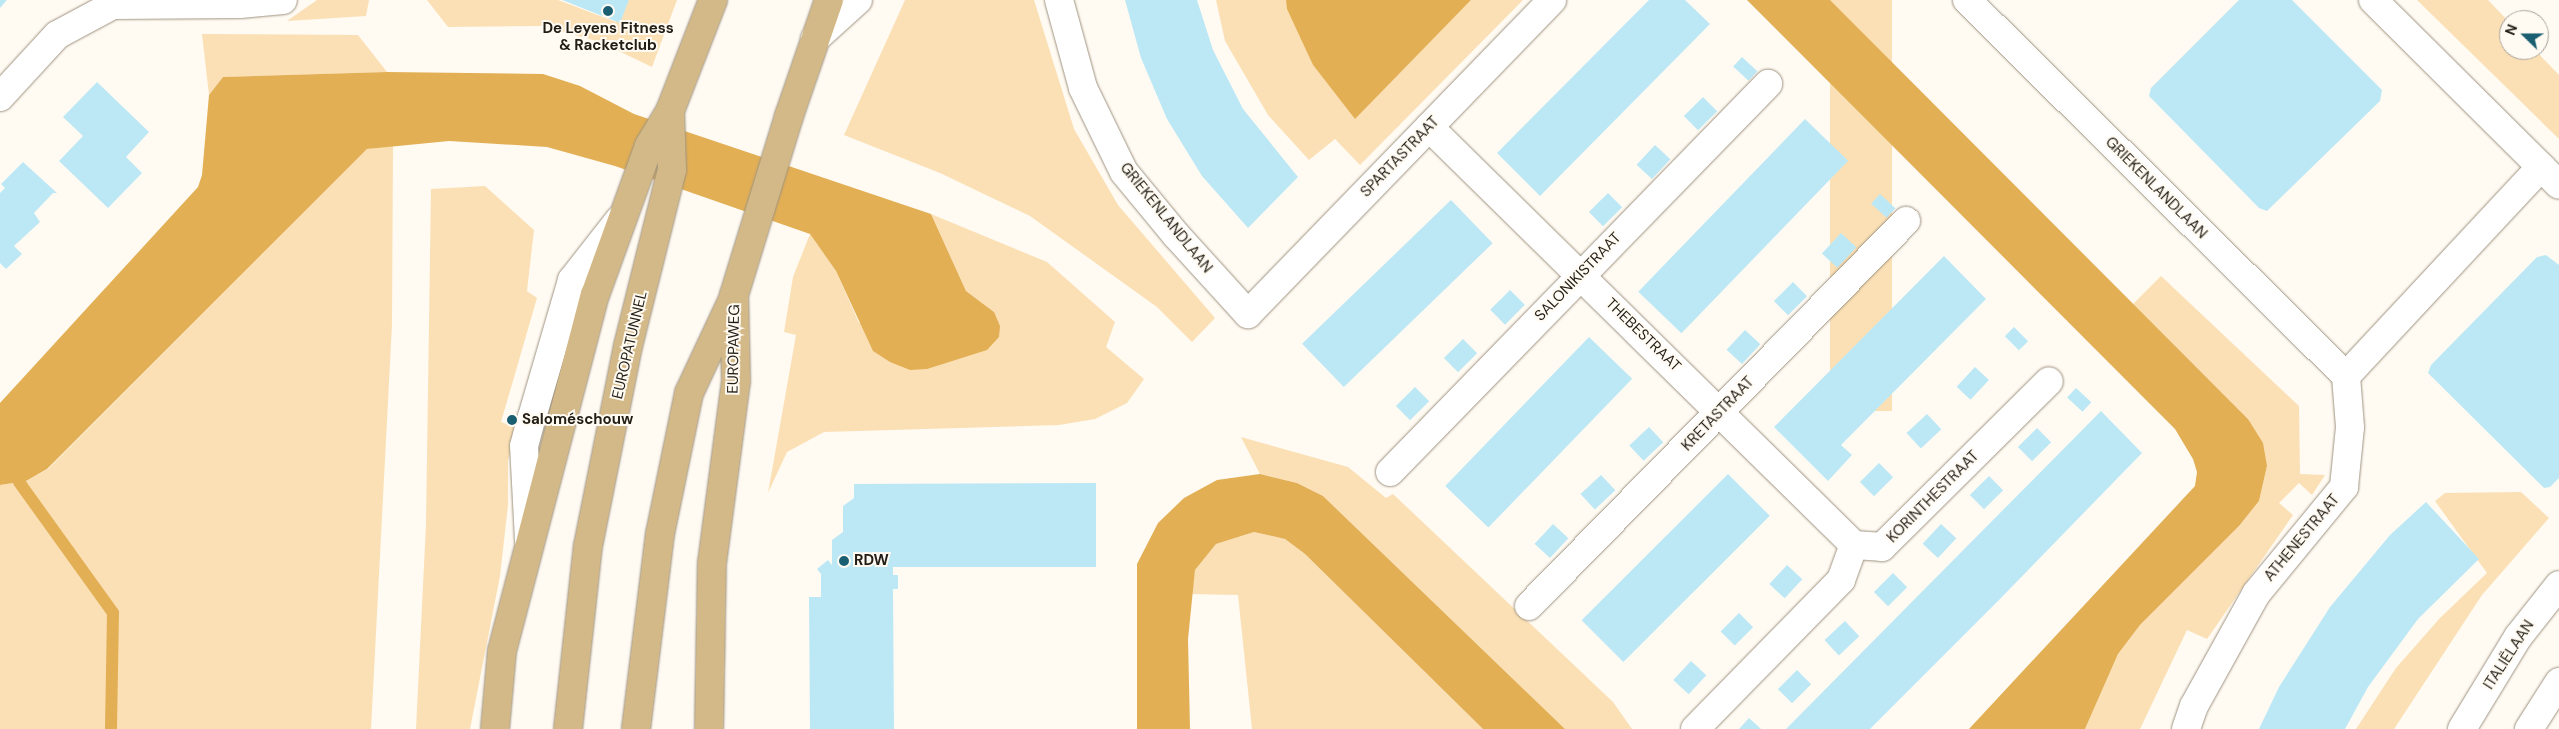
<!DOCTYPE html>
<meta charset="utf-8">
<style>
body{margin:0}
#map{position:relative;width:2559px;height:729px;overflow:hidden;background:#fffaf2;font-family:"DM Sans",sans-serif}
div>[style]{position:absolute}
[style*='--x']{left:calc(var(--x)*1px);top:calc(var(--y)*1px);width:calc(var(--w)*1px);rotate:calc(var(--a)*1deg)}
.green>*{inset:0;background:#fbe0b5;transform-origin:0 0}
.water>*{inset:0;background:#e2af55}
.stream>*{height:12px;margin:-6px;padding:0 6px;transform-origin:6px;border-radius:6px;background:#e2af55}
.building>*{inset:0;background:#bce8f6;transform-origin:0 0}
.roads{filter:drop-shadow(0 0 1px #9e9380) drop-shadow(0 0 1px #9e9380)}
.minor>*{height:28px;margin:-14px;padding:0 14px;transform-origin:14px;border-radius:14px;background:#fff}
.major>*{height:28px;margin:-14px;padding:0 14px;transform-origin:14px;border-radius:14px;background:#d4b988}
.dots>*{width:14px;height:14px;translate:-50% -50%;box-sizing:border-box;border:2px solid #fffaf2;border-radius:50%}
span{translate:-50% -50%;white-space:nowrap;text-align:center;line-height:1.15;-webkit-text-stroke:4px #fffaf2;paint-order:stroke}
.poi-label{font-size:15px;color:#221e16;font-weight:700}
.left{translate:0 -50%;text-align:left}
.street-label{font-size:15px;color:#221e16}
.north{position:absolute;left:2499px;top:10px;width:50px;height:50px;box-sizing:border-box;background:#fffaf2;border:1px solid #a7a29a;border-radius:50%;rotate:292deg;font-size:14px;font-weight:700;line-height:20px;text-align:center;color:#221e16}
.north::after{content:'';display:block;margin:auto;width:18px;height:22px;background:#195e71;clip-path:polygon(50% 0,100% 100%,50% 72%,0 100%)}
</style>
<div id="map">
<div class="green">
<div style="clip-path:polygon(317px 0,369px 0,366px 16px,287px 21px)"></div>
<div style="clip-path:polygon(427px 0,558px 0,616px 22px,625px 0,677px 0,652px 67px,600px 42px,542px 26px,448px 27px)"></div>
<div style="clip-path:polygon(905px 0,1034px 0,1074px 129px,1118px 205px,1215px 318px,1192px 342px,1157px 307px,1030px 216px,940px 173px,844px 135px)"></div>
<div style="clip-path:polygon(1216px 0,1286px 0,1313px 65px,1355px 118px,1471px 0,1523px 0,1360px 165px,1335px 139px,1309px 160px,1268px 115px,1225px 41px)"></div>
<div style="left:1830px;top:0;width:62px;height:411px"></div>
<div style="clip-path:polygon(2417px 0,2488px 0,2509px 22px,2509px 50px,2535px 50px,2559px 75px,2559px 139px)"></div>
<div style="clip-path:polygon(202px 34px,358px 35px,387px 72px,223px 77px,209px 95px)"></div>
<div style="clip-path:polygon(393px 146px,392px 324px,371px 729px,0 729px,0 485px,26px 481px,48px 469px,367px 149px)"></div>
<div style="clip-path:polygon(485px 186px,534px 230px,527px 291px,537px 298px,501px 422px,518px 428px,508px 460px,508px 505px,500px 576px,470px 729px,416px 729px,426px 524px,431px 189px)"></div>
<div style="clip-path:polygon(931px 214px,1047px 262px,1115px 322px,1106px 347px,1144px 379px,1127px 403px,1095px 419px,1059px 425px,824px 432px,787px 452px,768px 493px,796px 335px,784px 332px,793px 277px,810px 234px,836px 271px,859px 323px,994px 312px,966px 291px)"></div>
<div style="clip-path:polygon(2161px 276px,2299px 406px,2300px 474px,2325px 475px,2312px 495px,2299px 483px,2279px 503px,2293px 515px,2207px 639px,2187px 630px,2140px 729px,2085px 729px,2118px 654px,2140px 625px,2239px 526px,2259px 501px,2267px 466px,2248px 419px,2133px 304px)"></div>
<div style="clip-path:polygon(1241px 437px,1348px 467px,1386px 498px,1393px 494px,1613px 702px,1632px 729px,1565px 729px,1323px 496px,1297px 483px,1260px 474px)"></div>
<div style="clip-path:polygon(2521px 492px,2549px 518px,2482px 595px,2394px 729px,2356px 729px,2396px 668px,2440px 618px,2487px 573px,2435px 501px,2445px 493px)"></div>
<div style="clip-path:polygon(1254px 532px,1285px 539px,1305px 554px,1483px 729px,1252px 729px,1238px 595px,1190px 594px,1195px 570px,1216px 544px)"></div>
</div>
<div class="water">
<div style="clip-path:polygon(1286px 0,1471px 0,1355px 119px,1313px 65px,1287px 9px)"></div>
<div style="clip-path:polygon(1747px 0,1830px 0,2248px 419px,2263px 443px,2267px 466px,2259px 501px,2239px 526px,2140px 625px,2118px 654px,2085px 729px,1969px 729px,2195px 486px,2197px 472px,2193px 459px,2175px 429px)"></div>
<div style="clip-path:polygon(387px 72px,543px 74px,580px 86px,634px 114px,931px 214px,966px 291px,994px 312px,1000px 326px,999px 337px,987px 350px,927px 369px,910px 370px,890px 362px,873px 351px,836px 271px,810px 234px,615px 166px,547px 147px,449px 141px,367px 149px,47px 469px,26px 481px,0 485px,0 403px,198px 187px,202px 175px,209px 95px,223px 77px)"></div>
<div style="clip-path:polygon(1260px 474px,1297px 483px,1323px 496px,1565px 729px,1483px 729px,1305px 554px,1285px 539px,1254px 532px,1216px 544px,1195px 570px,1188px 639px,1190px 729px,1137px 729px,1137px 564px,1158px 523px,1184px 498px,1217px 480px)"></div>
</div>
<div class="stream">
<div style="--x:19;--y:482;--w:161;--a:54.3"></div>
<div style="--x:113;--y:613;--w:116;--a:91"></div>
</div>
<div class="building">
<div style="clip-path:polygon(0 0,7px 0,0 8px)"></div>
<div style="clip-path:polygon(562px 0,629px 0,620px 23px)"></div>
<div style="clip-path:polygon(1125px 0,1197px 0,1213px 50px,1243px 109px,1298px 177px,1248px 228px,1202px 176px,1167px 119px,1141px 58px)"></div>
<div style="clip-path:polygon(1649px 0,1685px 0,1710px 24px,1540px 196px,1497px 153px)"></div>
<div style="clip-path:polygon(2239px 0,2292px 0,2382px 90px,2380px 101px,2267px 211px,2259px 208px,2149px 96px,2151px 88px)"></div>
<div style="left:1742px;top:57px;width:21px;height:13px;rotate:43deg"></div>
<div style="clip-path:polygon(97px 82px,149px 132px,126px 157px,142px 173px,108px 208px,59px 161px,83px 136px,63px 117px)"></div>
<div style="left:1703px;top:97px;width:20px;height:27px;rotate:45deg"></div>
<div style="left:1805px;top:119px;width:60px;height:240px;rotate:44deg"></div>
<div style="left:1655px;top:145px;width:21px;height:27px;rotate:43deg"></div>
<div style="clip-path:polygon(23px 162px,57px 193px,53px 193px,34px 213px,40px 222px,14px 246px,22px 254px,6px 269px,0 263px,0 193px,5px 188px,1px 184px)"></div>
<div style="left:1608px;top:193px;width:20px;height:27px;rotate:45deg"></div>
<div style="left:1880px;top:194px;width:21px;height:13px;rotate:43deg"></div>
<div style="left:1451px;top:200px;width:60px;height:207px;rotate:46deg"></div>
<div style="left:1841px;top:233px;width:21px;height:28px;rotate:43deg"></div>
<div style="clip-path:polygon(2546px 255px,2559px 265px,2559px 478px,2550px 487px,2544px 488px,2428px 373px,2431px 365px,2537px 257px)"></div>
<div style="clip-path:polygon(1944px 256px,1986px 299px,1841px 445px,1852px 455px,1828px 481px,1774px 427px)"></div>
<div style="left:1793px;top:282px;width:20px;height:27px;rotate:45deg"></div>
<div style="left:1510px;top:290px;width:21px;height:28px;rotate:45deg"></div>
<div style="left:2014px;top:327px;width:20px;height:13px;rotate:45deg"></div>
<div style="left:1745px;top:330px;width:21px;height:27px;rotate:43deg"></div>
<div style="left:1589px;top:337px;width:60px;height:207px;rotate:44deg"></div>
<div style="left:1463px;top:339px;width:20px;height:27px;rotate:45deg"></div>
<div style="left:1975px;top:367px;width:19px;height:27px;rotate:43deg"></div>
<div style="left:1415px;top:387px;width:20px;height:27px;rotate:45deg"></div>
<div style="left:2076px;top:388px;width:21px;height:13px;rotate:43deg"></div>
<div style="clip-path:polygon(2101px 411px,2142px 453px,1999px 600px,1870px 729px,1786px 729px)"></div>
<div style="left:1927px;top:414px;width:21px;height:28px;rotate:47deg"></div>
<div style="left:1649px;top:427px;width:21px;height:27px;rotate:47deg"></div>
<div style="left:2037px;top:428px;width:20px;height:27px;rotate:45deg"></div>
<div style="left:1879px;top:463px;width:20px;height:27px;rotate:45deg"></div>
<div style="left:1728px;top:474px;width:59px;height:207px;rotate:45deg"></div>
<div style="left:1601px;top:475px;width:21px;height:28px;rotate:47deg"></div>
<div style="left:1989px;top:476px;width:20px;height:27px;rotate:45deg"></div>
<div style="clip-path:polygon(1096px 483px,1096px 567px,893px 567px,893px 575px,898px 575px,898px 589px,893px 589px,894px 729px,810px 729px,809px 597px,821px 597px,821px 574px,817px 569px,828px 560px,832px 565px,832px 540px,843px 532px,843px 506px,854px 498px,854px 484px)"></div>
<div style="clip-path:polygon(2426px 502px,2479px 559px,2418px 619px,2368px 687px,2345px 729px,2259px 729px,2279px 687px,2330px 607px,2390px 535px)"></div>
<div style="left:1553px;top:524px;width:21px;height:27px;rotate:43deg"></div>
<div style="left:1941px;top:524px;width:21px;height:27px;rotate:43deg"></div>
<div style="left:1787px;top:565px;width:21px;height:26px;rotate:43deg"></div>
<div style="left:1893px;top:573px;width:20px;height:27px;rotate:45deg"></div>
<div style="left:1739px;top:613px;width:20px;height:26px;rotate:45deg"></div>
<div style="left:1845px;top:621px;width:21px;height:28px;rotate:47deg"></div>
<div style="left:1691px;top:661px;width:21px;height:26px;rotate:43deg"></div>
<div style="left:1797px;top:670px;width:20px;height:27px;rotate:45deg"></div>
<div style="clip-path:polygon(1749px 718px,1761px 729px,1739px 729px)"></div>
</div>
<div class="roads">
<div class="minor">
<div style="--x:1059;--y:0;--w:91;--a:74.7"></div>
<div style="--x:1083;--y:88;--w:93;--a:64"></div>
<div style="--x:1124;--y:172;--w:82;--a:50.5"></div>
<div style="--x:1176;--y:235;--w:107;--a:47.7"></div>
<div style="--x:1248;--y:314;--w:437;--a:-45.9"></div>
<div style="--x:1967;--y:0;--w:534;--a:44.77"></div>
<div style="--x:2373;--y:0;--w:262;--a:44.8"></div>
<div style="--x:815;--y:39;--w:58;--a:-42.2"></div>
<div style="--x:0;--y:97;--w:84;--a:-47.4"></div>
<div style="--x:57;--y:35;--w:64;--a:-28.2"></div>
<div style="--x:113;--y:5;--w:127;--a:-0.5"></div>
<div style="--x:240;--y:4;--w:43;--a:-5.3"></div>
<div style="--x:1429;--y:127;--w:596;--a:44.52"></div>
<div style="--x:1390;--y:472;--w:542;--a:-45.75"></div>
<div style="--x:529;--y:540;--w:94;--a:-93"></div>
<div style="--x:524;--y:446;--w:30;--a:-75"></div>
<div style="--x:532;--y:417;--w:143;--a:-73.7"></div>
<div style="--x:572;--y:280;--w:76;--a:-51.9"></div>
<div style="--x:1854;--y:545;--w:28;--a:4"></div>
<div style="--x:1882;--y:547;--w:235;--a:-44.8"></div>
<div style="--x:1529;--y:606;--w:539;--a:-45.6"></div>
<div style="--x:1695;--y:729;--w:209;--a:-45.6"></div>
<div style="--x:1841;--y:580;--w:37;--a:-70"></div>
<div style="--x:2186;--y:729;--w:24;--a:-71"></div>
<div style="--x:2194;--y:706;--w:128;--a:-61"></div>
<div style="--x:2256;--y:594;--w:139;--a:-50.6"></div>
<div style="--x:2344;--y:487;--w:60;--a:-84.3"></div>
<div style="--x:2350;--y:427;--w:51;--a:-94.5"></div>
<div style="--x:2346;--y:376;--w:286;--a:-47"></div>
<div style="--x:2462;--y:729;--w:108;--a:-58.7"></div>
<div style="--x:2518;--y:637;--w:66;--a:-51.7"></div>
<div style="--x:2529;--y:729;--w:56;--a:-57.4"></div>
</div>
<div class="major">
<div style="--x:495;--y:729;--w:78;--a:-84.9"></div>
<div style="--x:502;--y:651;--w:368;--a:-75.4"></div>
<div style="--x:595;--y:295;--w:158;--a:-70.1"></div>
<div style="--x:649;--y:146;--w:41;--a:-59"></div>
<div style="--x:670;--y:111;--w:119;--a:-68.8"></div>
<div style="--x:568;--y:729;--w:184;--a:-83.8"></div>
<div style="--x:588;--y:546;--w:204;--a:-78.7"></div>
<div style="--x:628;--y:346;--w:181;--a:-76"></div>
<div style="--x:672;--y:170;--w:59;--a:-91.9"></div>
<div style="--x:636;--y:729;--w:196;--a:-83"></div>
<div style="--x:660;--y:534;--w:144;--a:-78.4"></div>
<div style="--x:689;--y:393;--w:102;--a:-64.9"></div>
<div style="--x:709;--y:729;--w:166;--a:-89"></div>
<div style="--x:712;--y:563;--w:184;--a:-82.5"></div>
<div style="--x:736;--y:381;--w:86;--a:-91.3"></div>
<div style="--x:734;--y:295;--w:187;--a:-72.9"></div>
<div style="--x:789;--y:116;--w:123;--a:-71"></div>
</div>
</div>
<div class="dots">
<div style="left:608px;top:11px;background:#195e71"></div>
<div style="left:512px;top:420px;background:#195e71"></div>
<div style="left:844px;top:561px;background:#195e71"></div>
</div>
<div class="poi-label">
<span style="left:608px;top:37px">De Leyens Fitness<br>&amp; Racketclub</span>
<span class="left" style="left:522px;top:420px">Saloméschouw</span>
<span class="left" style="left:854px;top:561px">RDW</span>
</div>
<div class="street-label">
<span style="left:1400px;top:157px;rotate:-46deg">SPARTASTRAAT</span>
<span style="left:2156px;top:188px;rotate:45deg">GRIEKENLANDLAAN</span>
<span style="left:1166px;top:218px;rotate:51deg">GRIEKENLANDLAAN</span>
<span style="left:1578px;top:277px;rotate:-46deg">SALONIKISTRAAT</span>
<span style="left:1643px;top:335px;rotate:44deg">THEBESTRAAT</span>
<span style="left:630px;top:345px;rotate:-77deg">EUROPATUNNEL</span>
<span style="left:734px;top:349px;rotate:-89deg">EUROPAWEG</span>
<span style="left:1718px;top:414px;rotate:-46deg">KRETASTRAAT</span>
<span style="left:1933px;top:497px;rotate:-45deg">KORINTHESTRAAT</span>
<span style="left:2302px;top:538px;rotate:-50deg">ATHENESTRAAT</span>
<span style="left:2509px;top:655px;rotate:-57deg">ITALIËLAAN</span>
</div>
<div class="north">N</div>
</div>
